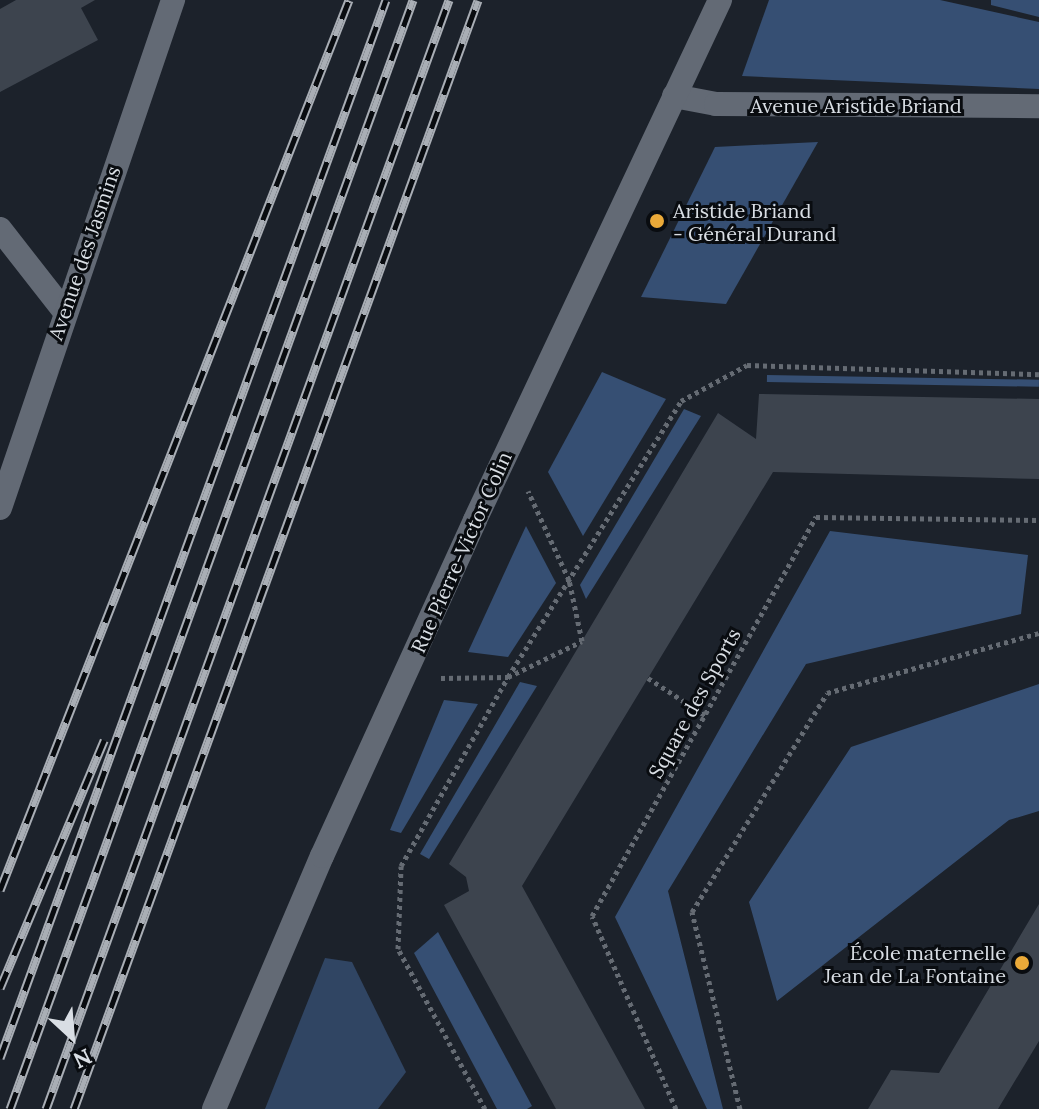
<!DOCTYPE html>
<meta charset="utf-8">
<style>
body{margin:0}
#map{position:relative;width:1039px;height:1109px;overflow:hidden;background:#1c222b;font-family:Lora,serif}
div>[style]{position:absolute}
[style*='--x']{left:calc(var(--x)*1px);top:calc(var(--y)*1px);width:calc(var(--w)*1px);rotate:calc(var(--a)*1deg)}
.green>*{inset:0;background:#304563}
.forest>*{inset:0;background:#364f73;transform-origin:0 0}
.building>*{inset:0;background:#3d444e}
.path>*{height:5px;margin-top:-2.5px;transform-origin:0;background:repeating-linear-gradient(90deg,#656b73 0 4px,transparent 0 8px)}
.minor>*{height:24px;margin:-12px;padding:0 12px;transform-origin:12px;border-radius:12px;background:#636a75}
.rail>*{height:9px;margin-top:-4.5px;transform-origin:0;background:repeating-linear-gradient(90deg,#090c10 0 18px,#a9aeb5 0 36px);box-sizing:border-box;border-block:2px solid #a9aeb5}
.dots>*{width:22px;height:22px;translate:-50% -50%;box-sizing:border-box;border:4px solid #090c10;border-radius:50%}
span{translate:-50% -50%;white-space:nowrap;text-align:center;line-height:1.15;-webkit-text-stroke:6px #090c10;paint-order:stroke}
.street-label{font-size:20px;color:#d9dee4}
.poi-label{font-size:20px;color:#d9dee4}
.left{translate:0 -50%;text-align:left}
.right{translate:-100% -50%;text-align:right}
.north{position:absolute;left:32px;top:997px;width:80px;height:80px;-webkit-text-stroke:6px #090c10;paint-order:stroke;rotate:154deg;font-size:22px;font-weight:700;line-height:32px;text-align:center;color:#d9dee4}
.north::after{content:'';display:block;margin:auto;width:28px;height:36px;background:#d9dee4;clip-path:polygon(50% 0,100% 100%,50% 72%,0 100%)}
</style>
<div id="map">
<div class="green">
<div style="clip-path:polygon(325px 958px,352px 962px,406px 1072px,378px 1109px,265px 1109px)"></div>
</div>
<div class="forest">
<div style="clip-path:polygon(769px 0,940px 0,1039px 22px,1039px 89px,742px 76px)"></div>
<div style="clip-path:polygon(991px 0,1039px 0,1039px 17px,991px 5px)"></div>
<div style="clip-path:polygon(818px 142px,726px 304px,641px 297px,715px 147px)"></div>
<div style="clip-path:polygon(602px 372px,666px 399px,583px 536px,548px 472px)"></div>
<div style="left:767px;top:375px;width:272px;height:7px;rotate:1deg"></div>
<div style="clip-path:polygon(684px 409px,701px 416px,586px 599px,580px 585px)"></div>
<div style="clip-path:polygon(526px 526px,556px 583px,508px 657px,468px 652px)"></div>
<div style="clip-path:polygon(830px 531px,1028px 555px,1021px 614px,806px 664px,668px 891px,723px 1109px,707px 1109px,615px 917px)"></div>
<div style="clip-path:polygon(520px 682px,537px 686px,429px 859px,420px 854px)"></div>
<div style="clip-path:polygon(1039px 684px,1039px 811px,1009px 820px,777px 1001px,749px 902px,851px 747px)"></div>
<div style="clip-path:polygon(444px 700px,478px 704px,401px 833px,390px 830px)"></div>
<div style="clip-path:polygon(438px 932px,532px 1106px,527px 1109px,497px 1109px,414px 953px)"></div>
</div>
<div class="building">
<div style="clip-path:polygon(16px 0,95px 0,81px 8px,98px 40px,0 92px,0 9px)"></div>
<div style="clip-path:polygon(759px 394px,1039px 399px,1039px 479px,773px 472px,522px 886px,645px 1109px,556px 1109px,444px 905px,469px 891px,466px 877px,449px 864px,718px 413px,756px 439px)"></div>
<div style="clip-path:polygon(1039px 904px,1039px 1041px,998px 1109px,868px 1109px,891px 1070px,939px 1073px)"></div>
</div>
<div class="path">
<div style="--x:441;--y:678;--w:67;--a:-0.9"></div>
<div style="--x:508;--y:677;--w:82;--a:-25.9"></div>
<div style="--x:582;--y:641;--w:62;--a:-102"></div>
<div style="--x:569;--y:580;--w:98;--a:-114.7"></div>
<div style="--x:648;--y:678;--w:68;--a:33"></div>
<div style="--x:485;--y:1109;--w:182;--a:-118.5"></div>
<div style="--x:398;--y:949;--w:83;--a:-87.9"></div>
<div style="--x:401;--y:866;--w:217;--a:-60.5"></div>
<div style="--x:508;--y:677;--w:326;--a:-57.9"></div>
<div style="--x:681;--y:401;--w:75;--a:-28.6"></div>
<div style="--x:747;--y:365;--w:292;--a:1.8"></div>
<div style="--x:676;--y:1109;--w:210;--a:-113.5"></div>
<div style="--x:592;--y:916;--w:458;--a:-60.7"></div>
<div style="--x:816;--y:517;--w:223;--a:0.8"></div>
<div style="--x:740;--y:1109;--w:203;--a:-103.7"></div>
<div style="--x:692;--y:912;--w:257;--a:-58.3"></div>
<div style="--x:827;--y:693;--w:220;--a:-15.8"></div>
</div>
<div class="minor">
<div style="--x:674;--y:96;--w:43;--a:10.8"></div>
<div style="--x:716;--y:104;--w:323;--a:0.4"></div>
<div style="--x:0;--y:229;--w:104;--a:52"></div>
<div style="--x:0;--y:508;--w:537;--a:-71.19"></div>
<div style="--x:214;--y:1109;--w:275;--a:-66.9"></div>
<div style="--x:322;--y:856;--w:369;--a:-65.5"></div>
<div style="--x:475;--y:520;--w:575;--a:-64.77"></div>
</div>
<div class="rail">
<div style="--x:0;--y:890;--w:956;--a:-68.59"></div>
<div style="--x:0;--y:988;--w:269;--a:-67.2"></div>
<div style="--x:0;--y:1058;--w:1126;--a:-69.96"></div>
<div style="--x:10;--y:1109;--w:1180;--a:-70.03"></div>
<div style="--x:46;--y:1109;--w:1180;--a:-70.03"></div>
<div style="--x:74;--y:1109;--w:1180;--a:-69.98"></div>
</div>
<div class="dots">
<div style="left:657px;top:221px;background:#ebaa39"></div>
<div style="left:1022px;top:963px;background:#ebaa39"></div>
</div>
<div class="street-label">
<span style="left:856px;top:105px">Avenue Aristide Briand</span>
<span style="left:84px;top:253px;rotate:-71deg">Avenue des Jasmins</span>
<span style="left:461px;top:552px;rotate:-66deg">Rue Pierre-Victor Colin</span>
<span style="left:694px;top:703px;rotate:-61deg">Square des Sports</span>
</div>
<div class="poi-label">
<span class="left" style="left:673px;top:222px">Aristide Briand<br>- Général Durand</span>
<span class="right" style="left:1006px;top:964px">École maternelle<br>Jean de La Fontaine</span>
</div>
<div class="north">N</div>
</div>
